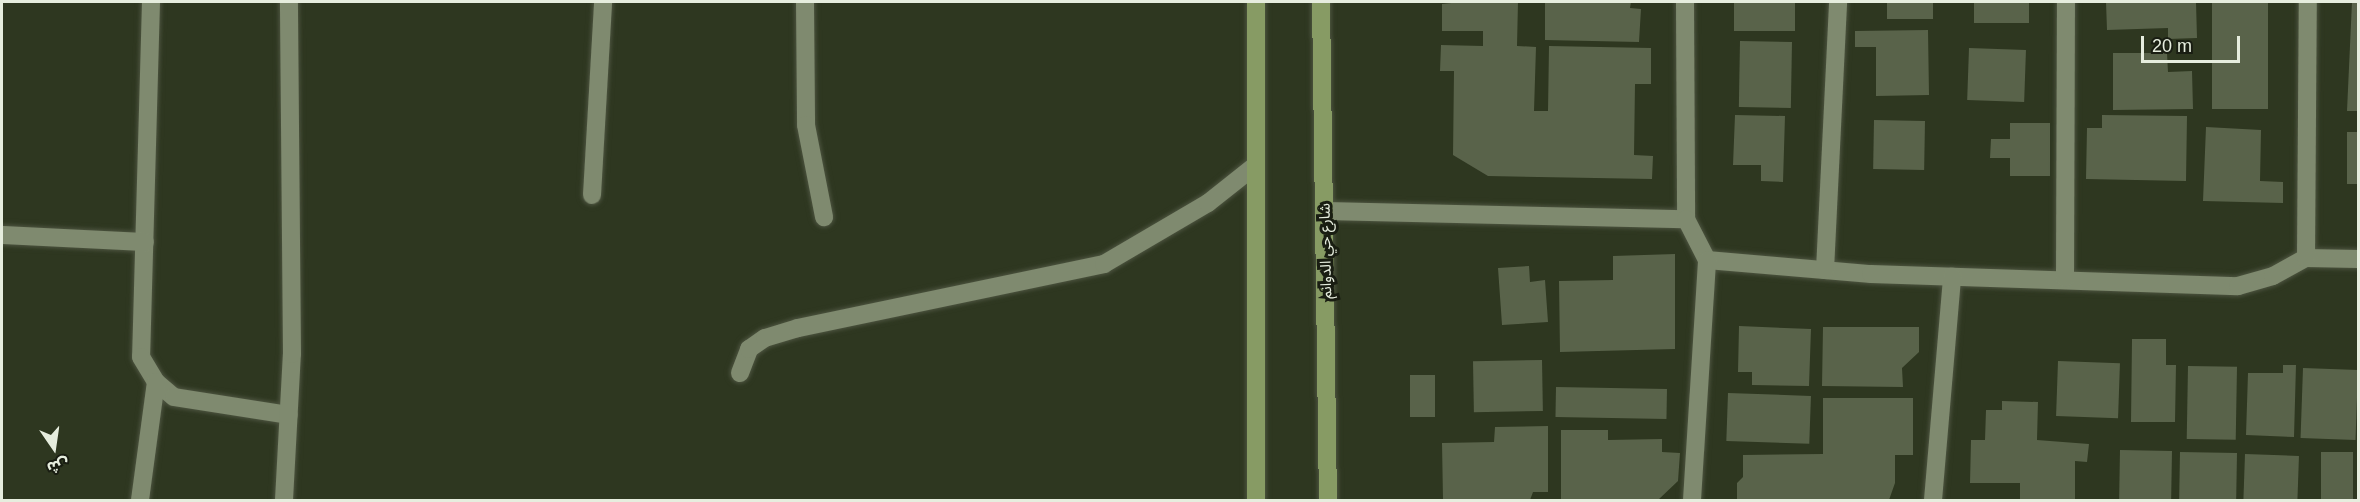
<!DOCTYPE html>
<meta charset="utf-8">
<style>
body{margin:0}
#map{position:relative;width:2360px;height:502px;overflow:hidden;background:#2e3720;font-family:Arial,"Noto Sans Arabic",sans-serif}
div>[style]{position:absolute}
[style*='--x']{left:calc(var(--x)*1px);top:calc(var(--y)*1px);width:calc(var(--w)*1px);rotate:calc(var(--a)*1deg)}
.building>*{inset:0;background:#59634a;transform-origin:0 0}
.roads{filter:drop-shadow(0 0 2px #4d5440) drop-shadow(0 0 2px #4d5440)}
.minor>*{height:18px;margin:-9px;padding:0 9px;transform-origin:9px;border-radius:9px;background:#7f8a6f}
.major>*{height:18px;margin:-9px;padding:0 9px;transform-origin:9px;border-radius:9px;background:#879b64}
span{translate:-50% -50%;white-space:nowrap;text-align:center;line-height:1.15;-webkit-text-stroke:6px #191d12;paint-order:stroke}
.street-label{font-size:15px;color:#e6edde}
.frame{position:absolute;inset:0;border:3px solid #e6edde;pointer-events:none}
.north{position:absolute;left:24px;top:418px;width:60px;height:60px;-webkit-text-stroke:4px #191d12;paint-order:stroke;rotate:167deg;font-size:16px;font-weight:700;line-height:24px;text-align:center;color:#e6edde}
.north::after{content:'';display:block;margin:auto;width:21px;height:27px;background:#e6edde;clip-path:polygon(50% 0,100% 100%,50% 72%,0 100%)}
.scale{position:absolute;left:2141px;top:36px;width:99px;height:27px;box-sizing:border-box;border:3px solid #e6edde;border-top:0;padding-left:8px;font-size:18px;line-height:21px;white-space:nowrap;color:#e6edde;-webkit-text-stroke:4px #191d12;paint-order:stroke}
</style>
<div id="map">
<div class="building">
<div style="clip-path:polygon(1461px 2px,1518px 2px,1517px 46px,1536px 47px,1534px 111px,1548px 111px,1549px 46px,1651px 48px,1651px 84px,1635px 84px,1634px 155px,1653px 156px,1652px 179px,1488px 176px,1453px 155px,1454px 71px,1440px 71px,1441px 45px,1483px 46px,1483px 31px,1442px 31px,1442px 4px)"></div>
<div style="clip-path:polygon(1545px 2px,1631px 2px,1630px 8px,1641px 9px,1639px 42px,1545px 40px)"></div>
<div style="left:1734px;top:2px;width:61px;height:29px"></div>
<div style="left:1887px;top:2px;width:46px;height:17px"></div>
<div style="left:1974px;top:2px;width:55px;height:21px"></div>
<div style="clip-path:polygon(2106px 2px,2196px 2px,2197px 38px,2168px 39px,2168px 28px,2107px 30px)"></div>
<div style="left:2212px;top:2px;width:56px;height:107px"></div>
<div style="clip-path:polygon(2352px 2px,2358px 2px,2358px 111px,2347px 111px)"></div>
<div style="clip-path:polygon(1928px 30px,1929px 95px,1876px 96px,1876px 47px,1855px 47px,1855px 31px)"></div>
<div style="left:1740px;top:41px;width:52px;height:66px;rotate:1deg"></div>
<div style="left:1969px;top:48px;width:57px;height:52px;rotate:2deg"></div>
<div style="clip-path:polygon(2113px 53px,2167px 53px,2168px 72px,2192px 71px,2193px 109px,2113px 110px)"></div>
<div style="clip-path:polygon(1735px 115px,1785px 116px,1783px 182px,1761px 181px,1761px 165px,1733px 165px)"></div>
<div style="clip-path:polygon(2102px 115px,2187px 116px,2186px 181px,2086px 179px,2087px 128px,2102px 128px)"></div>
<div style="left:1874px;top:120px;width:51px;height:49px;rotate:1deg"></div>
<div style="clip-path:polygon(2010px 123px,2050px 123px,2050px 176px,2010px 176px,2010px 158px,1990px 158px,1991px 139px,2010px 139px)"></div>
<div style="clip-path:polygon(2206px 127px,2261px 130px,2260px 181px,2283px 182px,2283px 203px,2203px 201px)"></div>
<div style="left:2347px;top:132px;width:11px;height:52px"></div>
<div style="clip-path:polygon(1675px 254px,1675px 349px,1560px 352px,1559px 281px,1613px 280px,1613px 256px)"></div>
<div style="clip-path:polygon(1529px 266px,1530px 282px,1545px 280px,1548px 322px,1502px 325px,1498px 268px)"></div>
<div style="clip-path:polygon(1739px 326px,1811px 329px,1809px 386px,1752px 385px,1752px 372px,1738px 372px)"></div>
<div style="clip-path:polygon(1823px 327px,1919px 327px,1919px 352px,1902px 368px,1903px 387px,1822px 386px)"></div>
<div style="clip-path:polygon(2132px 339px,2166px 339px,2166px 365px,2176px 365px,2175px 422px,2131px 422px)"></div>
<div style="left:1542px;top:360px;width:51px;height:69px;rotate:89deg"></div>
<div style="left:2058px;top:361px;width:62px;height:55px;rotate:2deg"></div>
<div style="clip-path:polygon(2283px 365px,2296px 365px,2294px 437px,2246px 435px,2248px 373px,2283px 373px)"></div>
<div style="left:2188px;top:366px;width:49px;height:73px;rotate:1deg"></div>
<div style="left:2303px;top:368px;width:55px;height:70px;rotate:2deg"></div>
<div style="left:1410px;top:375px;width:25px;height:42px"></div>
<div style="left:1556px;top:387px;width:111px;height:30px;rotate:1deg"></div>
<div style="left:1728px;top:393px;width:83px;height:48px;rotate:2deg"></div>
<div style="clip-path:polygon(1823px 398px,1913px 398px,1913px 455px,1895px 455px,1895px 483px,1889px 500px,1737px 500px,1737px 483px,1743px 477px,1743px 455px,1823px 454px)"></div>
<div style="clip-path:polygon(2002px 401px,2038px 402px,2037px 440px,2089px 444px,2087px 462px,2075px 461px,2075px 500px,2020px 500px,2020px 483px,1970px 483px,1971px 440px,1985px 440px,1986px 410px,2002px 410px)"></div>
<div style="clip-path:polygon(1548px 426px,1548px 492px,1533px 492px,1530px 500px,1443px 500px,1442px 443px,1494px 442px,1495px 427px)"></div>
<div style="clip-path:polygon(1561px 430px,1608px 430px,1608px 440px,1662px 439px,1662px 452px,1680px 453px,1678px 481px,1658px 500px,1561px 500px)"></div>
<div style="left:2120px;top:450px;width:52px;height:50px;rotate:1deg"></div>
<div style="left:2180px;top:452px;width:57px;height:48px;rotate:1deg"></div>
<div style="left:2321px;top:452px;width:32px;height:48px"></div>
<div style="left:2245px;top:454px;width:54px;height:46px;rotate:2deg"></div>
</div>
<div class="roads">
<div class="minor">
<div style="--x:151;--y:2;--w:355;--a:91.6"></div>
<div style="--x:141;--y:357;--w:29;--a:59"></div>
<div style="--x:156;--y:382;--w:23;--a:40"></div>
<div style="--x:174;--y:397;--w:116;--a:8.9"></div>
<div style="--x:805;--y:2;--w:123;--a:89.5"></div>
<div style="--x:806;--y:125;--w:94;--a:78.9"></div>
<div style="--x:1685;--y:2;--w:217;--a:89.7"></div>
<div style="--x:592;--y:195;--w:193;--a:-86.7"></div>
<div style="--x:1324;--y:211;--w:362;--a:1.3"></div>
<div style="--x:1686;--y:219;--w:46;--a:62.9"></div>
<div style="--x:1707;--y:260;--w:165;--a:4.9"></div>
<div style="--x:1871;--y:274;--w:367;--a:1.9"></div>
<div style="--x:2238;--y:286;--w:36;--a:-16"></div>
<div style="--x:2273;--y:276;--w:38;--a:-29"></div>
<div style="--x:2306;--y:258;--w:52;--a:1.1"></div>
<div style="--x:2;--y:235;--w:143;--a:2.8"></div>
<div style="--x:2306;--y:258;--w:256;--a:-89.6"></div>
<div style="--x:1825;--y:270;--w:268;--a:-87.2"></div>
<div style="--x:2065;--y:278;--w:276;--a:-89.8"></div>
<div style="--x:740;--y:373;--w:26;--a:-69"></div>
<div style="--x:749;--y:349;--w:19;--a:-35"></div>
<div style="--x:765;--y:338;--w:34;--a:-17"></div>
<div style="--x:798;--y:328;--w:313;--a:-11.8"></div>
<div style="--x:1104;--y:264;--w:121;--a:-30.4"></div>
<div style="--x:1208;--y:203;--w:61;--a:-38.4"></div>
<div style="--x:140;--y:500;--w:119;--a:-82.3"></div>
<div style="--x:284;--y:500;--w:146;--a:-86.9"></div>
<div style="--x:292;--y:354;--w:352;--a:-90.5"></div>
<div style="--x:1692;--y:500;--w:240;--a:-86.4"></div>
<div style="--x:1933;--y:500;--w:224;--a:-85.1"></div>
</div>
<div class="major">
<div style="--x:1256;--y:2;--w:498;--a:90"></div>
<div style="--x:1321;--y:2;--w:498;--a:89.2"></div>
</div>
</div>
<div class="street-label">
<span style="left:1325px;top:251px;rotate:-91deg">شارع حي الدوانم</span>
</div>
<div class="frame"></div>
<div class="north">ش</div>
<div class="scale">20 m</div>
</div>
